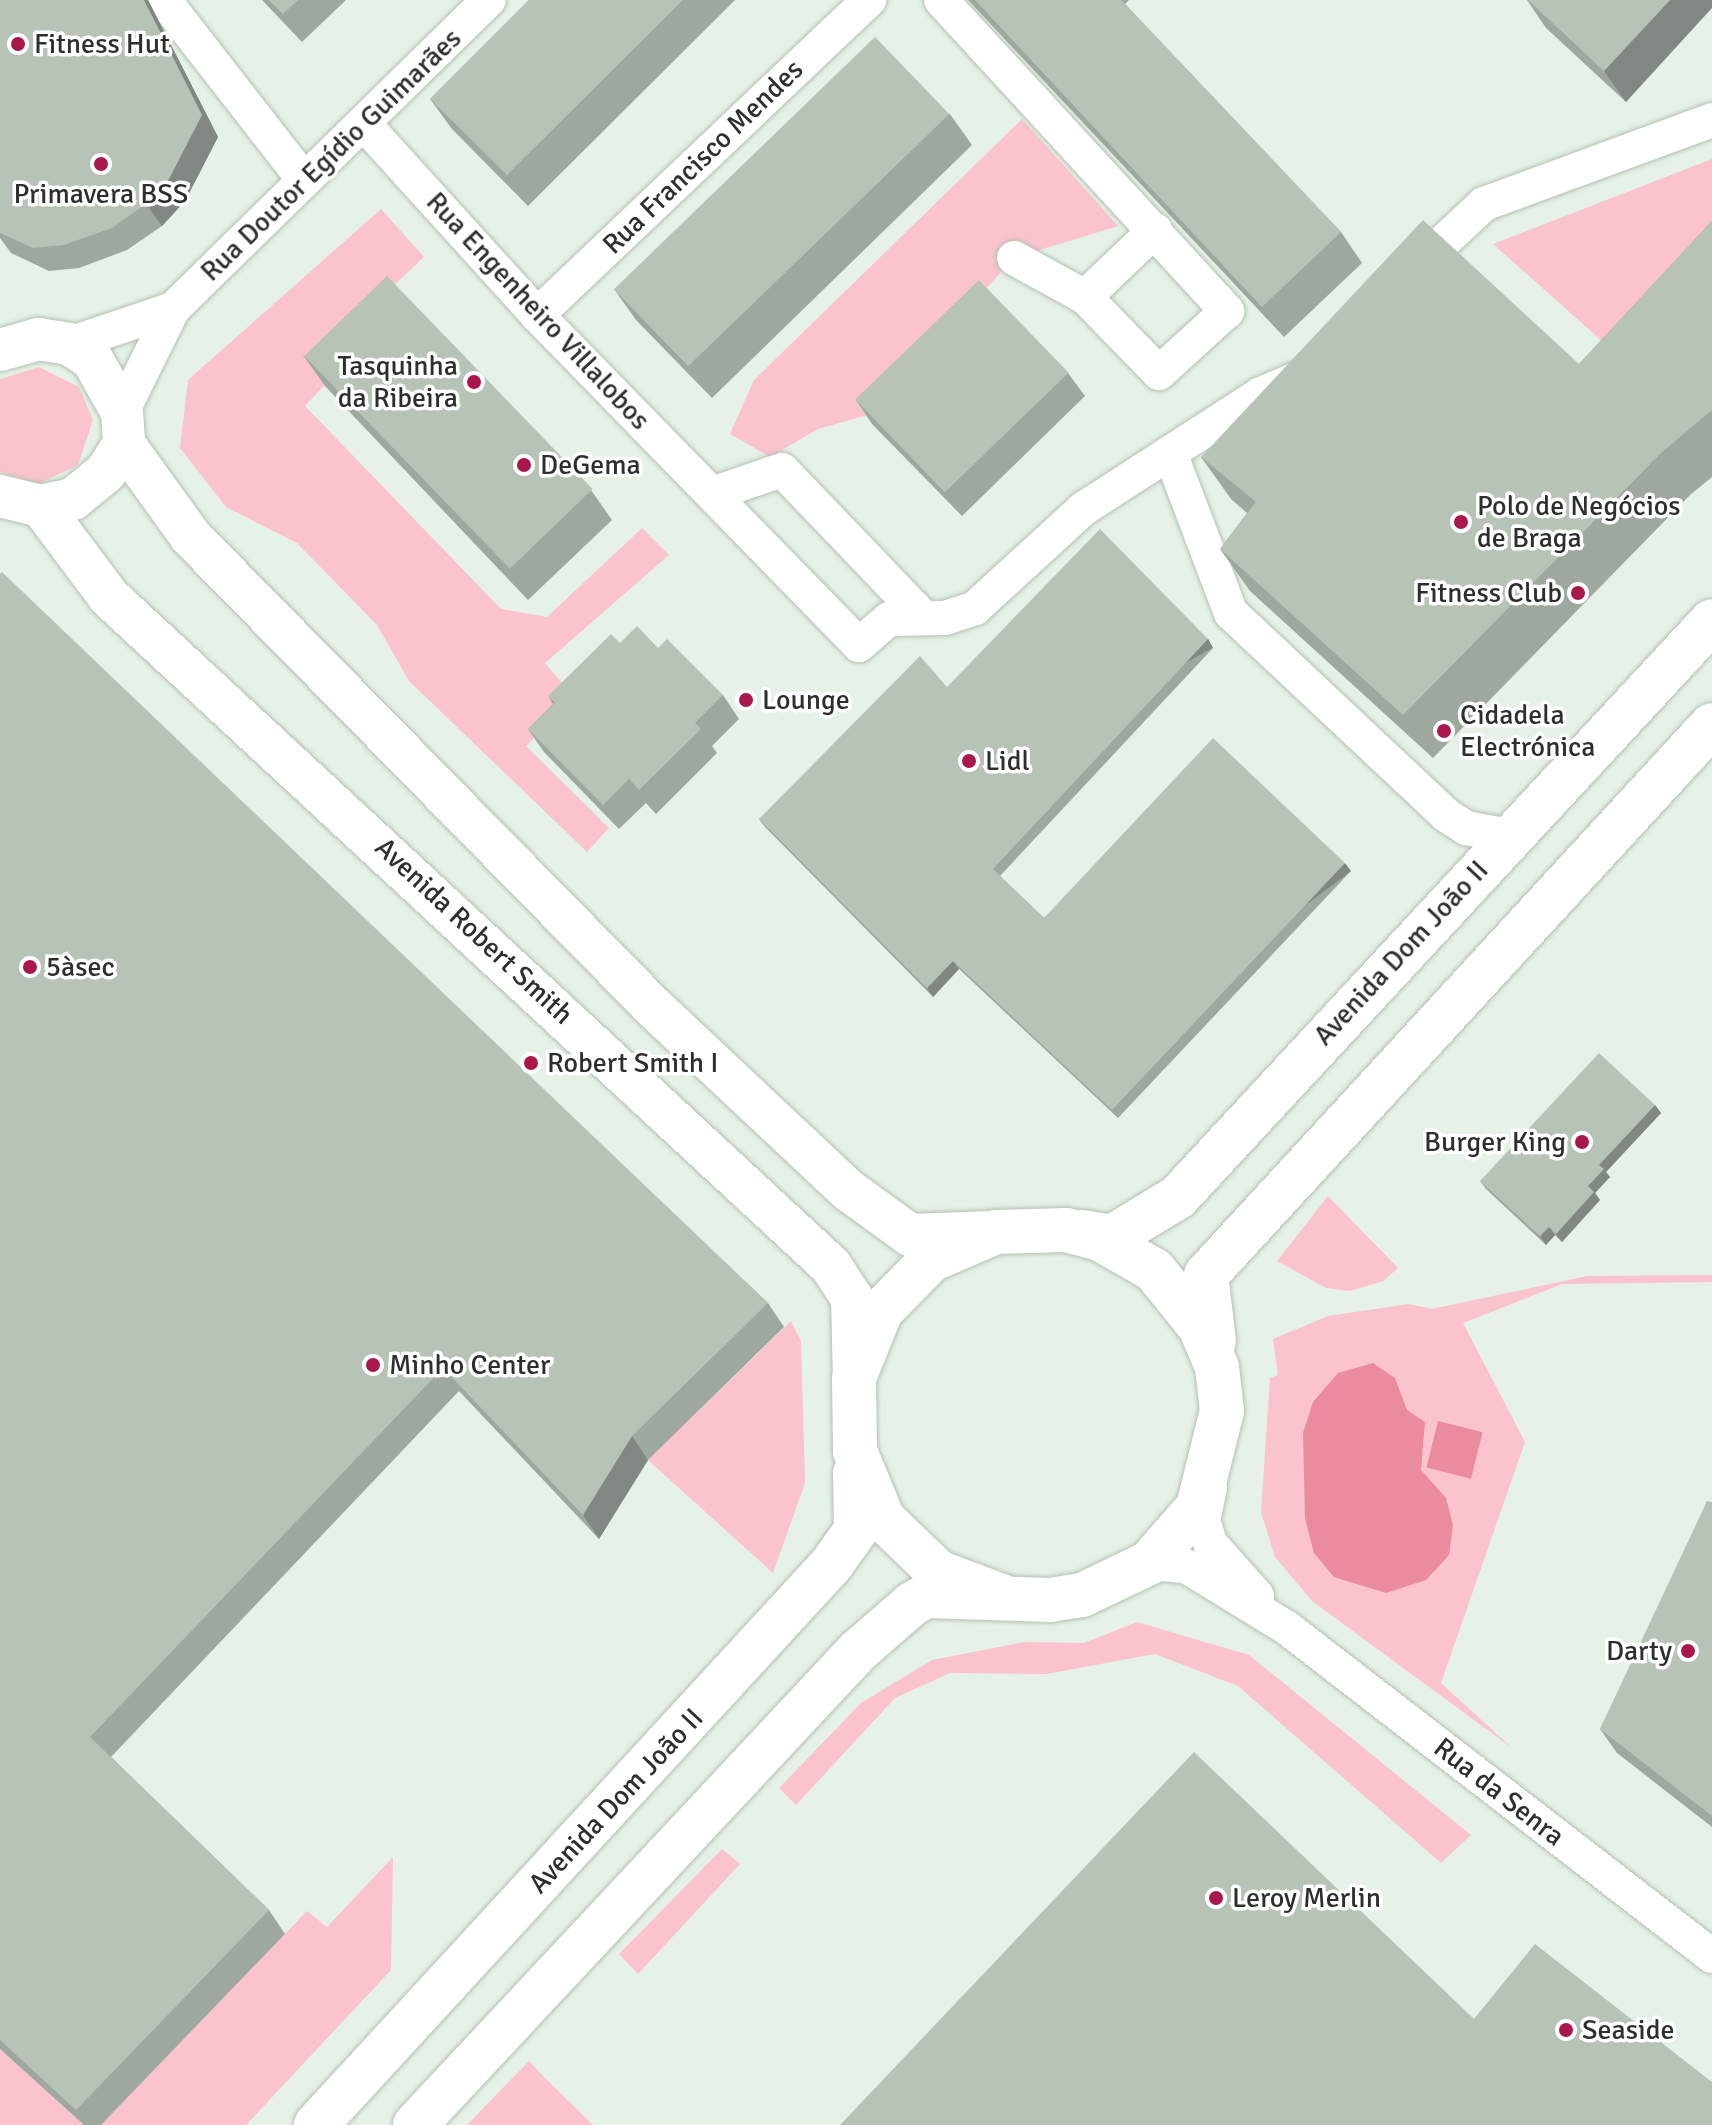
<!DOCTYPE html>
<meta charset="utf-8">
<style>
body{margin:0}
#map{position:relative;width:1712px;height:2125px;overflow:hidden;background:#e6f2e7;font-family:Signika,sans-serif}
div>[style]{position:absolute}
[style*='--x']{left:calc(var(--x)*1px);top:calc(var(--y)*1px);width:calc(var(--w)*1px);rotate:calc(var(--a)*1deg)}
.green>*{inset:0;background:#fac3cd}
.water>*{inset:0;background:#eb8b9f;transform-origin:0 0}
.roads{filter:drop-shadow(0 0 2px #b5c0b5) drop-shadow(0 0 2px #b5c0b5)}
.minor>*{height:34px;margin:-17px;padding:0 17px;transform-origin:17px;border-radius:17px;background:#fff}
.tertiary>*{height:42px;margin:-21px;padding:0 21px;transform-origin:21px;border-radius:21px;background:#fff}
.secondary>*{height:44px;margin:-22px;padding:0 22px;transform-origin:22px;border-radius:22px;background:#fff}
.wall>*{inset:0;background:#9ea89e}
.shaded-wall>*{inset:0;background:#818881;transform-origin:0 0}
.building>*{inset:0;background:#b8c3b8;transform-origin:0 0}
.dots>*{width:22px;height:22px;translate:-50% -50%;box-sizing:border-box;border:4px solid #fff;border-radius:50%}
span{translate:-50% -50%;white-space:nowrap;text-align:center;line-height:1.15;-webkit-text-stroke:7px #fff;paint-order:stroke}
.poi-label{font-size:28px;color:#2c302c}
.left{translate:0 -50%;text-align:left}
.right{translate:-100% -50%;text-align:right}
.street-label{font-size:28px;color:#2c302c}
</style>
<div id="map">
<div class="green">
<div style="clip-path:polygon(1022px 119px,1118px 226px,1014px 258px,871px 414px,818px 429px,770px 457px,730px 434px,754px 380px)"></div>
<div style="clip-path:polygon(1712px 159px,1712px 296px,1639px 374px,1493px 244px)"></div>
<div style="clip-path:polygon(381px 209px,424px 257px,342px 334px,355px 352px,305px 406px,501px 609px,547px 617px,642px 528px,669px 555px,545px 663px,575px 698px,526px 746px,609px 828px,587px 852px,409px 681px,377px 625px,297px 543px,226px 507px,180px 448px,188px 380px)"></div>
<div style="clip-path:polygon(39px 367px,79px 387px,93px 420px,78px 465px,38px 484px,0 472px,0 379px)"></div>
<div style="clip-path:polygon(1328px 1196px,1398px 1268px,1383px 1281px,1350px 1291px,1326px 1288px,1277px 1261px)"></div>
<div style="clip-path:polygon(1712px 1275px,1712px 1282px,1562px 1284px,1463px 1323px,1525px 1442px,1441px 1683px,1512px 1748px,1312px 1601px,1275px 1557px,1261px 1512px,1270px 1378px,1278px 1375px,1273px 1339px,1328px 1316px,1409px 1304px,1432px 1309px,1587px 1276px)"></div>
<div style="clip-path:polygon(791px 1321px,801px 1341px,805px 1483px,773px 1573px,648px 1460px)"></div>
<div style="clip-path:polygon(1137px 1622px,1249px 1655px,1471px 1835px,1441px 1863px,1238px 1686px,1155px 1654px,1046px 1674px,950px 1673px,895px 1698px,796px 1805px,779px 1788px,861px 1703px,932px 1660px,1024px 1642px,1084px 1643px)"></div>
<div style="clip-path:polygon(722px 1849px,740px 1864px,638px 1974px,619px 1954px)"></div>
<div style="clip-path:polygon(393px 1857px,391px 1970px,246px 2125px,101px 2125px,307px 1911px,327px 1927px)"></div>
<div style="clip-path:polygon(0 2049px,84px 2125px,0 2125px)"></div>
<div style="clip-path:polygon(529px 2061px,543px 2076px,593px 2125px,467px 2125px)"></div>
</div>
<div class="water">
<div style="clip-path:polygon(1373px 1363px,1395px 1378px,1407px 1410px,1425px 1422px,1421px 1470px,1446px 1498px,1453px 1525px,1449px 1555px,1426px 1580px,1386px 1593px,1334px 1577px,1314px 1553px,1305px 1518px,1303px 1433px,1313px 1402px,1338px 1373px)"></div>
<div style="left:1438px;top:1421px;width:46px;height:48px;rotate:14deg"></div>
</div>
<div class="roads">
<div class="minor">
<div style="--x:164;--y:0;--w:228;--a:52.1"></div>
<div style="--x:941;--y:0;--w:423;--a:47.4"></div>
<div style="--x:1227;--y:311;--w:92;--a:137.6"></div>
<div style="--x:1159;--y:373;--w:106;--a:-134.2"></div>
<div style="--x:1085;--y:297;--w:81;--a:-151.2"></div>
<div style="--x:365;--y:125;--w:256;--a:47.8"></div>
<div style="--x:537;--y:315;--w:461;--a:45.7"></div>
<div style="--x:859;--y:645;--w:40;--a:-41"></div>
<div style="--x:889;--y:619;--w:56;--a:-1"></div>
<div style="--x:945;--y:618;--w:32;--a:-18"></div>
<div style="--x:975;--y:608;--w:147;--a:-42.5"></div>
<div style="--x:1083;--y:509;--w:210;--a:-32.9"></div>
<div style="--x:1259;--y:395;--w:46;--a:-23.2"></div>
<div style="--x:1411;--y:272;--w:100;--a:-43"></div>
<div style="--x:1484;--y:204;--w:243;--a:-20.2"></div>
<div style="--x:1085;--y:297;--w:97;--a:-43.7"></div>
<div style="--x:537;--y:315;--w:458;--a:-43.5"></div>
<div style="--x:69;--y:344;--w:110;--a:-18.6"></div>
<div style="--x:122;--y:412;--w:115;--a:-63.7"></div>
<div style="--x:173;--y:309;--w:442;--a:-44.4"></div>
<div style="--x:1172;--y:458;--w:166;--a:69.2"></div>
<div style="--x:1231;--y:613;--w:295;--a:43.2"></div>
<div style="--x:1446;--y:815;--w:24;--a:33"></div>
<div style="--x:1466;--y:828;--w:44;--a:10.5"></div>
<div style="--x:712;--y:494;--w:74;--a:-18.9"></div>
<div style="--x:782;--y:470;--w:199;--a:46.2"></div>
<div style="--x:1210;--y:1488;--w:33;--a:102"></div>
<div style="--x:1203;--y:1520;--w:24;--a:73"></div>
<div style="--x:1210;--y:1543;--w:71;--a:48.4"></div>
<div style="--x:1149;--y:1563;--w:37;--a:5"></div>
<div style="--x:1186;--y:1566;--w:119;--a:31.5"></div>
<div style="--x:1287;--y:1628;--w:537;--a:37.66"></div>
</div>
<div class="tertiary">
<div style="--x:0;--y:350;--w:40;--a:-16"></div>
<div style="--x:38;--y:339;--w:31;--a:9"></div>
<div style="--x:69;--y:344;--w:27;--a:33"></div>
<div style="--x:92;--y:359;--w:61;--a:60.5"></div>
<div style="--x:122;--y:412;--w:32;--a:86"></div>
<div style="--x:124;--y:444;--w:33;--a:123"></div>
<div style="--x:106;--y:472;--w:43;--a:140.7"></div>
<div style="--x:73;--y:499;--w:33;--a:168"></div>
<div style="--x:41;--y:506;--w:42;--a:-166.3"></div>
<div style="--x:124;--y:444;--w:115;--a:54.2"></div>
<div style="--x:191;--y:537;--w:658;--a:45.49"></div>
<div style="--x:652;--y:1006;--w:269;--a:43.2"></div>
<div style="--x:848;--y:1190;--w:77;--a:36"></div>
<div style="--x:910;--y:1235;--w:81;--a:-2.1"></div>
<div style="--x:41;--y:506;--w:114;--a:53.2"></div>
<div style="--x:109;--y:597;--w:984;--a:42.82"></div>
<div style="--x:831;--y:1266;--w:38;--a:57"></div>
<div style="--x:852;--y:1298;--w:80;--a:88.6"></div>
</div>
<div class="secondary">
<div style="--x:1082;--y:1232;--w:30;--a:9"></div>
<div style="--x:1112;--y:1237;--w:77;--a:-31.2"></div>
<div style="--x:1178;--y:1197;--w:785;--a:-47.17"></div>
<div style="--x:1214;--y:1341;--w:66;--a:-96.9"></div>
<div style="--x:1206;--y:1275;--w:747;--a:-47.39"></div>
<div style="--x:316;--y:2125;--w:761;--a:-47.4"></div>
<div style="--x:831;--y:1565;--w:43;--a:-54.5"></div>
<div style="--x:856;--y:1530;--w:57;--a:-91"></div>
<div style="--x:415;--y:2125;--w:649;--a:-46.94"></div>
<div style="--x:858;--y:1651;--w:72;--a:-41"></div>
<div style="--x:912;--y:1604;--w:16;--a:-30"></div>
<div style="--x:926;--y:1596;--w:124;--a:1.8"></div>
<div style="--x:1050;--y:1600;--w:32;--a:-9"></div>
<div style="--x:1082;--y:1595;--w:74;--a:-25.5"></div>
<div style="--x:1149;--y:1563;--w:74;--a:-48.8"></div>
<div style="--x:1198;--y:1507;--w:99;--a:-76"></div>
<div style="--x:1222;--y:1411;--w:44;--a:-96.5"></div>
<div style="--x:1217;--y:1367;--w:43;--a:-113"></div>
<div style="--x:1200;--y:1327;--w:73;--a:-128.9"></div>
<div style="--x:1154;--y:1270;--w:62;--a:-150.1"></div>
<div style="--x:1100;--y:1239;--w:35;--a:-165"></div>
<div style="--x:1066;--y:1230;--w:70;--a:178.4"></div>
<div style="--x:996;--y:1232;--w:71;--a:156.7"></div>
<div style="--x:931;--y:1260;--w:71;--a:134.4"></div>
<div style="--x:881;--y:1311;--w:72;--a:111.9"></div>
<div style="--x:854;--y:1378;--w:73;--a:89.2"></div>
<div style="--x:855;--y:1451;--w:74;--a:67.6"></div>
<div style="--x:883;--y:1519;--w:76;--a:43.9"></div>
<div style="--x:938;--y:1572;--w:74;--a:20.6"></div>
</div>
</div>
<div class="wall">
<div style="clip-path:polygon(0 0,148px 0,218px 137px,185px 201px,162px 226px,127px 250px,79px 268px,49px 271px,11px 253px,0 238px)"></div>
<div style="clip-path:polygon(262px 0,346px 0,302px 42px)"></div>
<div style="clip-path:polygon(529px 0,735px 0,528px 206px,452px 129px,430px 99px)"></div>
<div style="clip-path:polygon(968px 0,1129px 0,1125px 4px,1341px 232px,1362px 263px,1284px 337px)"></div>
<div style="clip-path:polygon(1527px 0,1712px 0,1626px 102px,1546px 28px)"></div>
<div style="clip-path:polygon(950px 114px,972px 145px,712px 398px,636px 320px,614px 289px)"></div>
<div style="clip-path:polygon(1712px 221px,1712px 477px,1690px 495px,1433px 758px,1250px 591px,1220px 549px,1247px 513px,1231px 499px,1201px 457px,1579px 364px)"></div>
<div style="clip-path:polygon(303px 355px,591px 490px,612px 520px,528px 600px,325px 386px)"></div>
<div style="clip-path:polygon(1068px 373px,1085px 396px,962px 516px,872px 424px,856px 400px)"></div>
<div style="clip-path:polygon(0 574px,768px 1303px,784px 1327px,648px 1460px,599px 1539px,459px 1391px,111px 1757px,269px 1910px,285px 1934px,101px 2125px,84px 2125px,0 2049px)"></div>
<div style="clip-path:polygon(1208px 639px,1213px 648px,1000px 876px,1044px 918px,1351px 871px,1118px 1118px,959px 969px,933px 997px,765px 827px,759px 819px,947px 687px)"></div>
<div style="clip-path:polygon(620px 643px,658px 648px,723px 695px,739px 719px,712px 746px,717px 753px,656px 814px,646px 803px,619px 829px,544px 752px,528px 729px,553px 704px,548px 696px)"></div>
<div style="clip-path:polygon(1655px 1105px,1661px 1113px,1606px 1172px,1610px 1177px,1595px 1193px,1600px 1200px,1562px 1242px,1555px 1235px,1546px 1245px,1486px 1189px,1480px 1181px)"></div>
<div style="clip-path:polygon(1712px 1502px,1712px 1827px,1617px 1753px,1600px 1729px)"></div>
</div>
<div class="shaded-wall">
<div style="clip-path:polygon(144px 0,148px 0,218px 137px,185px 201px,162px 226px,146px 204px)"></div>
<div style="clip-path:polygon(1670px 0,1712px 0,1712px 8px,1626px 102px,1604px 71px)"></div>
<div style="left:1208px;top:639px;width:10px;height:315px;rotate:61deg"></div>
<div style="left:1345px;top:863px;width:10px;height:340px;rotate:53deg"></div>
<div style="clip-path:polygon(953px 961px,959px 969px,933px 997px,927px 988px)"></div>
<div style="clip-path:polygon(1655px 1105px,1661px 1113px,1606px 1172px,1610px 1177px,1595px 1193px,1600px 1200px,1562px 1242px,1556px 1234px,1588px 1186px,1599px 1165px)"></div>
<div style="clip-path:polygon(1549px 1227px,1555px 1235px,1546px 1245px,1540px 1236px)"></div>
<div style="clip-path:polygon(632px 1436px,648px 1460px,599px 1539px,583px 1515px)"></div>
</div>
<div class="building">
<div style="clip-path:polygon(0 0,144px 0,202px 115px,169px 179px,146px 204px,112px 228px,64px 245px,33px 248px,0 233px)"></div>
<div style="clip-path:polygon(269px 0,298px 0,283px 14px)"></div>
<div style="clip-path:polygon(529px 0,683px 0,507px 175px,430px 99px)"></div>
<div style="clip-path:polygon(975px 0,1121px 0,1341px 232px,1262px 307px)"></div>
<div style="clip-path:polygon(1528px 0,1670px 0,1604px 71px)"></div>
<div style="left:875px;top:37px;width:107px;height:363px;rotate:46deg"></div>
<div style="clip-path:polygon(1423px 220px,1579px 364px,1712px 221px,1712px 410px,1661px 453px,1403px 715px,1220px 549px,1256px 502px,1201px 457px)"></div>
<div style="left:387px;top:276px;width:296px;height:115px;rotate:46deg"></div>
<div style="left:979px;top:280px;width:129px;height:172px;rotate:46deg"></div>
<div style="clip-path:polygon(1100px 529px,1208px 639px,993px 869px,1044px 918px,1213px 738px,1345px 863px,1112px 1110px,953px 961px,927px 988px,759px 819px,920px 656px,947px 687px)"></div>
<div style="clip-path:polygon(2px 572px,768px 1303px,632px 1436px,583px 1515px,443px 1368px,90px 1737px,269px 1910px,76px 2110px,0 2040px,0 574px)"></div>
<div style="clip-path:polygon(637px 626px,658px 648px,667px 639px,723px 695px,695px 723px,701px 729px,639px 790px,629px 779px,603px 805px,528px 729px,555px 703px,548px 696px,611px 634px,620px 643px)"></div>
<div style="clip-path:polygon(1599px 1053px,1655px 1105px,1599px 1165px,1604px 1169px,1588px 1186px,1594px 1192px,1556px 1234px,1549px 1227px,1540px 1236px,1480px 1181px)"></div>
<div style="clip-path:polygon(1707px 1501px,1712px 1502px,1712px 1816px,1600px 1729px)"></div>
<div style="clip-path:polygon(1194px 1752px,1474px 2019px,1535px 1944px,1712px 2082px,1712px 2125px,840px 2125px)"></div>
</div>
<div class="dots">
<div style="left:18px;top:44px;background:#aa174d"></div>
<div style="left:101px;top:164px;background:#aa174d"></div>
<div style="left:474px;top:382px;background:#aa174d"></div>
<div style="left:524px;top:465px;background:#aa174d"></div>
<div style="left:1461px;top:522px;background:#aa174d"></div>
<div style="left:1578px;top:593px;background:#aa174d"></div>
<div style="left:746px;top:700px;background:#aa174d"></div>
<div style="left:1444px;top:731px;background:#aa174d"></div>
<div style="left:969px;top:761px;background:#aa174d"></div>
<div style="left:30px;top:967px;background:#aa174d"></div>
<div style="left:531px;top:1063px;background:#aa174d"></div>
<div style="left:1582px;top:1142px;background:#aa174d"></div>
<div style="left:373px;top:1365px;background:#aa174d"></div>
<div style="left:1688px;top:1651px;background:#aa174d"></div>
<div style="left:1216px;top:1898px;background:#aa174d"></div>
<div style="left:1566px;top:2030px;background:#aa174d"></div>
</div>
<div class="poi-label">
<span class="left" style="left:34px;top:44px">Fitness Hut</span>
<span style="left:101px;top:194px">Primavera BSS</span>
<span class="right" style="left:458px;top:382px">Tasquinha<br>da Ribeira</span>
<span class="left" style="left:540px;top:465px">DeGema</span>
<span class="left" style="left:1477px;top:522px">Polo de Negócios<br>de Braga</span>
<span class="right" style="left:1562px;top:593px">Fitness Club</span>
<span class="left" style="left:762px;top:700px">Lounge</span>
<span class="left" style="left:1460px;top:731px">Cidadela<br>Electrónica</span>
<span class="left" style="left:985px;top:761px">Lidl</span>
<span class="left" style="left:46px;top:967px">5àsec</span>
<span class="left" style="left:547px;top:1063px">Robert Smith I</span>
<span class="right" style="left:1566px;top:1142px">Burger King</span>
<span class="left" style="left:389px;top:1365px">Minho Center</span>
<span class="right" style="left:1672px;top:1651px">Darty</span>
<span class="left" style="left:1232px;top:1898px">Leroy Merlin</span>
<span class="left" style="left:1582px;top:2030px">Seaside</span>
</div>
<div class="street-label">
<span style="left:331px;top:155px;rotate:-44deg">Rua Doutor Egídio Guimarães</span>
<span style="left:703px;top:157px;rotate:-44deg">Rua Francisco Mendes</span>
<span style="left:538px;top:311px;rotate:47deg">Rua Engenheiro Villalobos</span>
<span style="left:474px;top:931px;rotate:43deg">Avenida Robert Smith</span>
<span style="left:1401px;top:953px;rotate:-47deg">Avenida Dom João II</span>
<span style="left:1499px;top:1792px;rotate:38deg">Rua da Senra</span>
<span style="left:616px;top:1801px;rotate:-47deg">Avenida Dom João II</span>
</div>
</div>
